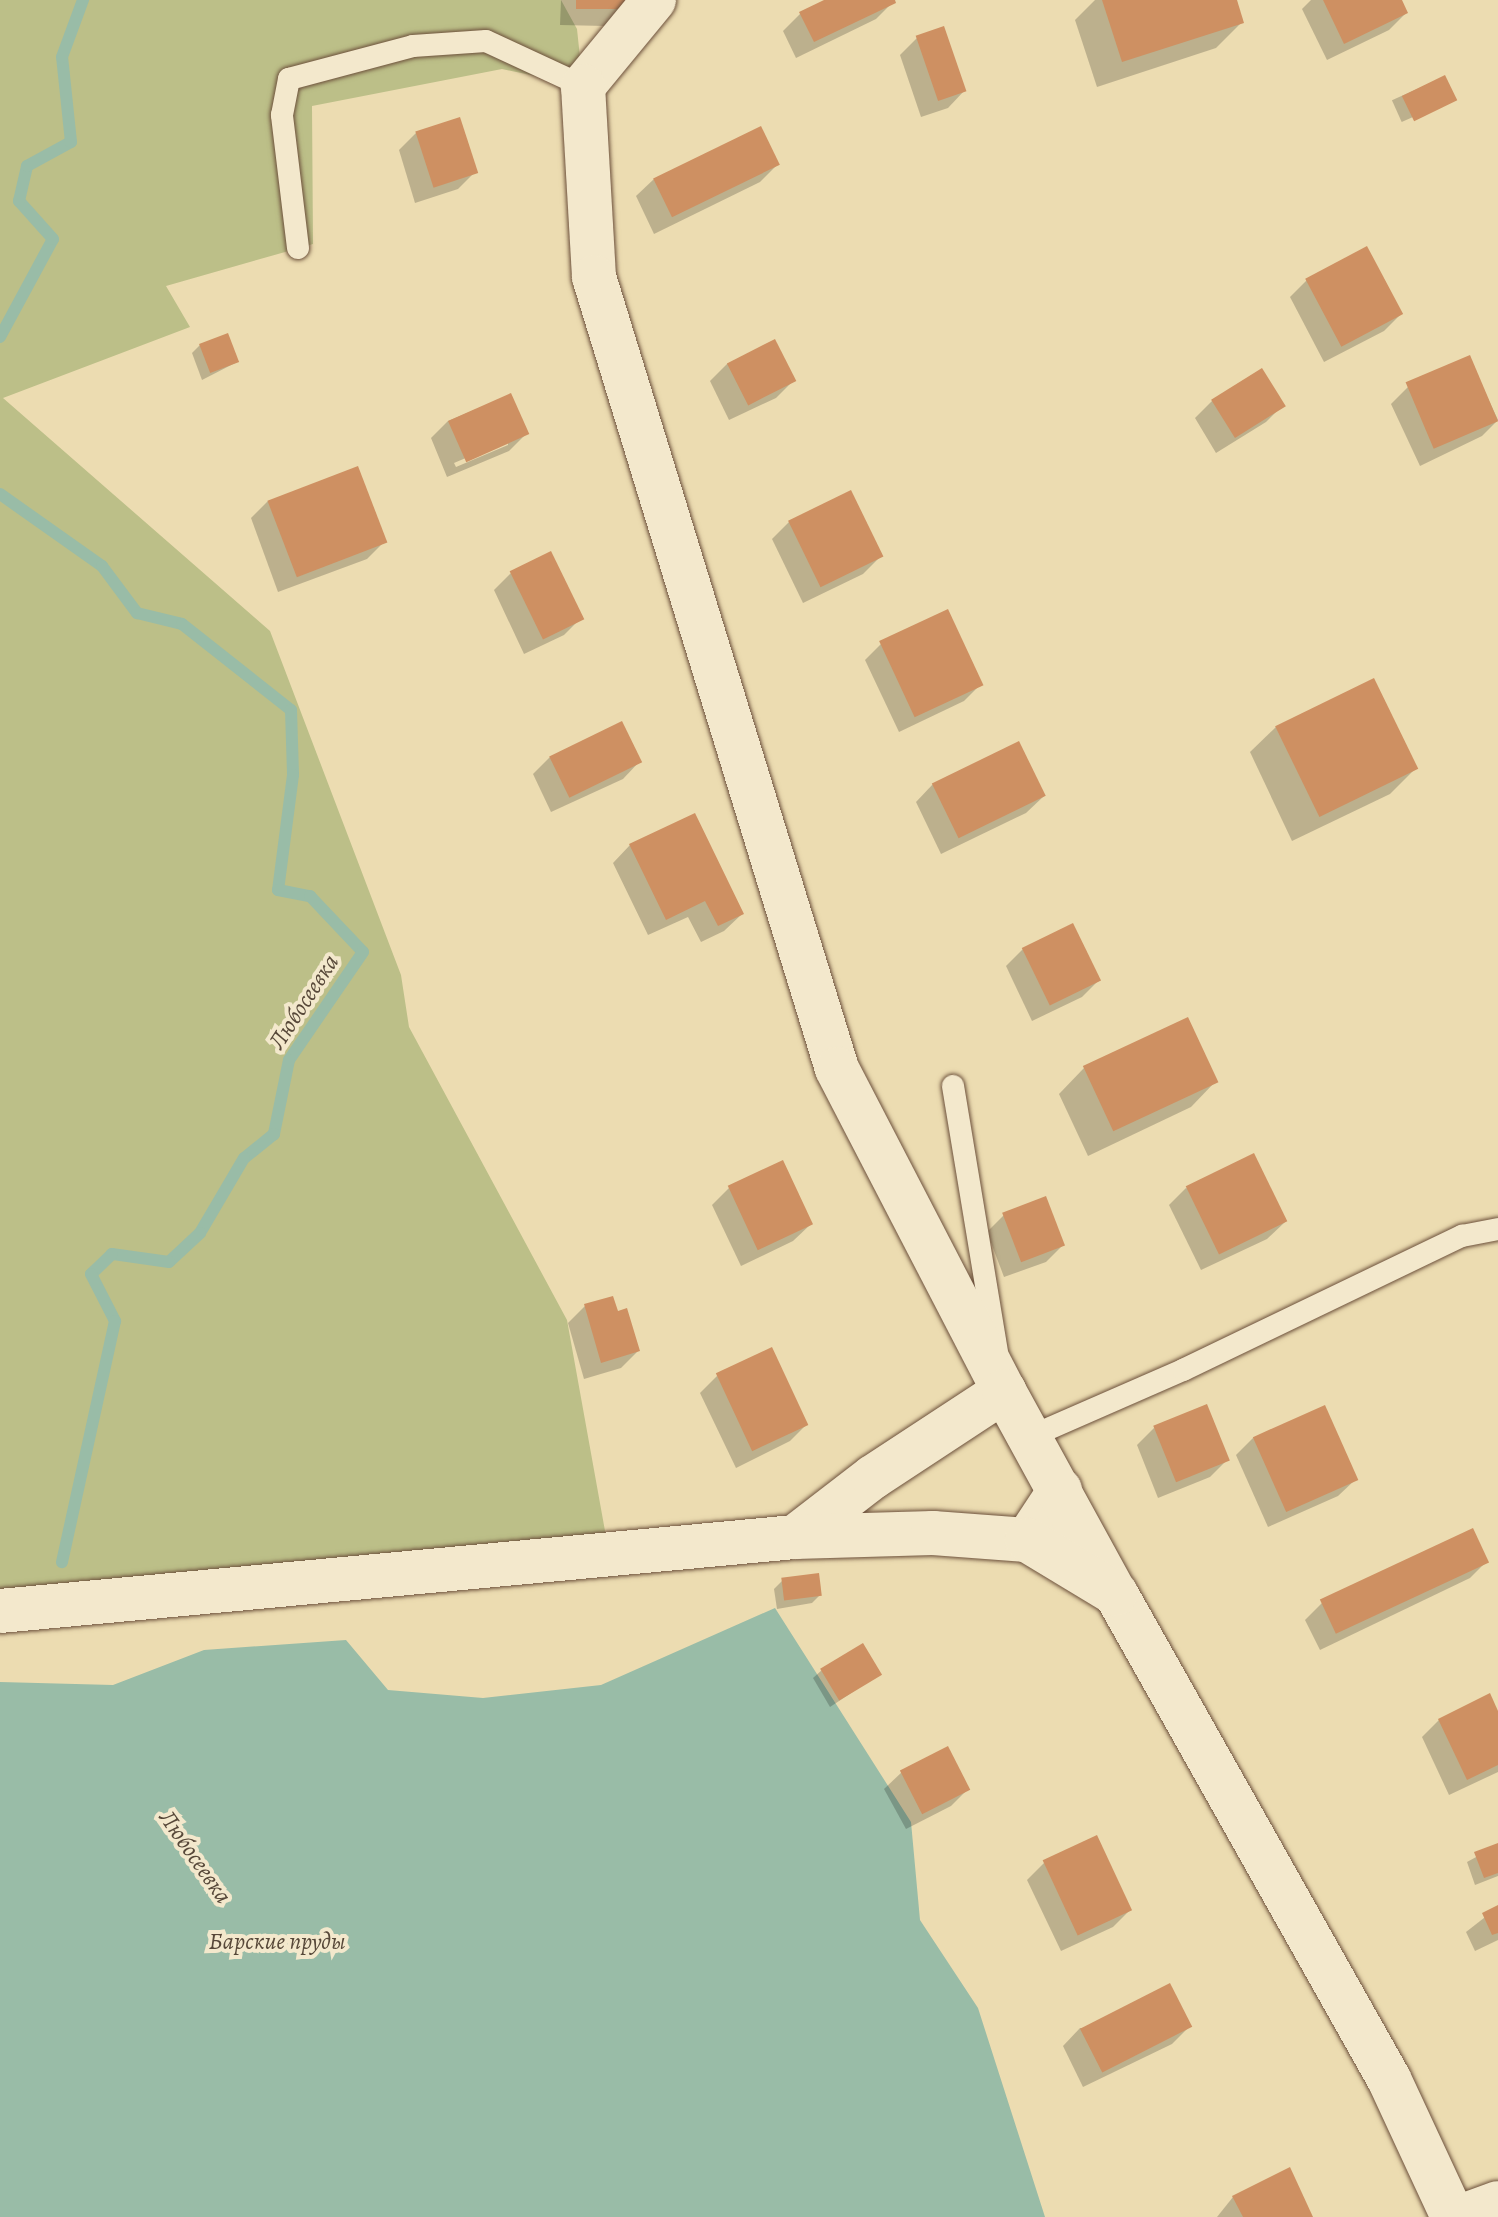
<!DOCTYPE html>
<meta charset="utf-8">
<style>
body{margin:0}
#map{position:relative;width:1498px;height:2217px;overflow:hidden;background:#ecdcb1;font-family:Alegreya,serif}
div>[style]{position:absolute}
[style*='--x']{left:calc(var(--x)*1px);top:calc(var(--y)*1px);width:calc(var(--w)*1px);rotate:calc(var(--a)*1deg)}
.green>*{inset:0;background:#bcbf88}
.water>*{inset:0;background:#99bca7}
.shadow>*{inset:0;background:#0003;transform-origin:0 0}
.stream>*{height:12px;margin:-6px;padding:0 6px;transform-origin:6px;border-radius:6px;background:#99bca7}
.building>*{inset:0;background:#ce9062;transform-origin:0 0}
.roads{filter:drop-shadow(0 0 2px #6c503b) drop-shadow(0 0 2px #6c503b)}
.service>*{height:22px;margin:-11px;padding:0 11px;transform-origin:11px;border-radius:11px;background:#f3e8cc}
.minor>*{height:44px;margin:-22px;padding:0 22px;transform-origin:22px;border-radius:22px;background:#f3e8cc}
.tertiary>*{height:44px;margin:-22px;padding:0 22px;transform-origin:22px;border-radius:22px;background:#f3e8cc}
span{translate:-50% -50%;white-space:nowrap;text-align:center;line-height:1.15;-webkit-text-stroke:8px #f3e8cc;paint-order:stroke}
.water-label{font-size:24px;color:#574839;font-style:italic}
</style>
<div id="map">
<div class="green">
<div style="clip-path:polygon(0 0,561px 0,577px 29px,583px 86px,502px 69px,312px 106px,313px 244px,166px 286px,190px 327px,3px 398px,270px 631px,401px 975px,409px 1027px,567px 1320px,607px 1542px,0 1591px)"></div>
</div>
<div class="water">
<div style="clip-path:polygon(775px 1608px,911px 1822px,920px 1920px,978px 2008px,1045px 2217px,0 2217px,0 1682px,113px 1685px,204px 1650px,346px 1640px,388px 1690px,483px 1698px,601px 1685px)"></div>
</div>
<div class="shadow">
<div style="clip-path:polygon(561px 0,623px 0,622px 9px,605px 26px,560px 25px)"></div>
<div style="clip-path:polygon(828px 0,893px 2px,876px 19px,796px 58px,783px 31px,800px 14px)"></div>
<div style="clip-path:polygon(1095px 0,1234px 0,1242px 22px,1216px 48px,1097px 87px,1075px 20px)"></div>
<div style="clip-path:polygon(1311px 0,1399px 0,1406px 13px,1389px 30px,1327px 60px,1302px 9px)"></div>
<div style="clip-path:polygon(917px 38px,965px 90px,948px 108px,921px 117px,900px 55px)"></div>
<div style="left:1444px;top:77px;width:24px;height:57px;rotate:66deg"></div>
<div style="clip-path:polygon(416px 133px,475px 172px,458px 189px,415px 203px,399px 150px)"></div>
<div style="clip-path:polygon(777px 165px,760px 182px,654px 234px,636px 196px,654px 179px)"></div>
<div style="clip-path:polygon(1307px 280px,1401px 314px,1384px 331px,1324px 362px,1290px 297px)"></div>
<div style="clip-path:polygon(774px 342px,793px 381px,776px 398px,729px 420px,710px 381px,727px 364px)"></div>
<div style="clip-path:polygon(200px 345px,237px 362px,202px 380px,192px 353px)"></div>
<div style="clip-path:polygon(1469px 358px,1498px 420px,1482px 436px,1420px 466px,1391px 404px,1408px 387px)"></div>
<div style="clip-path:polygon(1262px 371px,1283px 405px,1266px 422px,1216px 453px,1195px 418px,1212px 401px)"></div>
<div style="clip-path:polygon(evenodd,510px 395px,526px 434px,509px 451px,447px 477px,431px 438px,448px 421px,510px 395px,508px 440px,508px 445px,456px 467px,454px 463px,508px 440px)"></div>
<div style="clip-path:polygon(268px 501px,384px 542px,367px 559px,278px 592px,251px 518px)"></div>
<div style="clip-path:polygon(789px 522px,880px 557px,863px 574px,803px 603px,772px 539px)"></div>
<div style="clip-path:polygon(511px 573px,581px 618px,564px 635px,524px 654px,494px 590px)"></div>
<div style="clip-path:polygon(882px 643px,981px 684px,964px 701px,899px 732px,865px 660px)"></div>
<div style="clip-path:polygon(1373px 680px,1415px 769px,1390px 794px,1292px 841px,1250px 752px,1276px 727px)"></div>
<div style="clip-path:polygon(550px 757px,640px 761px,623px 779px,551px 812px,533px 774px)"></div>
<div style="clip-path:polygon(933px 784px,1044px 796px,1026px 813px,941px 854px,916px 802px)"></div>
<div style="clip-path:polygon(630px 845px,742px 914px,724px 931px,701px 942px,688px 917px,648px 935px,613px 863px)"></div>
<div style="clip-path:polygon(1023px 949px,1099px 980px,1082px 997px,1032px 1021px,1006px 966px)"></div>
<div style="clip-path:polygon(1084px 1068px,1216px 1081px,1191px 1107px,1088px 1156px,1059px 1094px)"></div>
<div style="clip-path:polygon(729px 1188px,811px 1224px,793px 1241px,741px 1266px,712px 1205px)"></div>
<div style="clip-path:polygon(1186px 1188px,1285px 1222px,1267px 1239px,1201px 1270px,1169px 1205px)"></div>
<div style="clip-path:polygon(1004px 1215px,1063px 1245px,1046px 1262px,1004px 1277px,987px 1232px)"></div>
<div style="clip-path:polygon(585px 1306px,616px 1313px,638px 1351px,621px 1368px,584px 1379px,568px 1323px)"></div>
<div style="clip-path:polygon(717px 1376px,807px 1424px,790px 1441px,736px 1468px,700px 1393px)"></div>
<div style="clip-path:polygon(1154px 1428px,1227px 1460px,1210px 1477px,1158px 1498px,1137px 1445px)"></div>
<div style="clip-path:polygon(1253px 1438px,1356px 1479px,1338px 1496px,1268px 1527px,1236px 1455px)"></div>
<div style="clip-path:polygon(1487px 1561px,1470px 1578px,1320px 1650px,1305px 1620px,1322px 1603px)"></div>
<div style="clip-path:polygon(782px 1581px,820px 1595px,812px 1603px,777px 1609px,774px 1589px)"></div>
<div style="clip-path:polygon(822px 1670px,880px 1674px,830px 1707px,813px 1678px)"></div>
<div style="clip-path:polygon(1498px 1716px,1498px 1772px,1449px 1795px,1422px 1737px,1439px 1720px)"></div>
<div style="clip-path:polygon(902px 1772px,968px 1789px,951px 1806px,906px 1829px,884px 1789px)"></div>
<div style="clip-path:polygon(1498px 1845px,1498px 1876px,1475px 1885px,1467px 1862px)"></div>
<div style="clip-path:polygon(1044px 1863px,1130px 1910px,1113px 1927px,1061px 1951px,1027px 1880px)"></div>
<div style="clip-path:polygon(1498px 1907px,1498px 1940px,1475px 1951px,1466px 1932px)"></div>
<div style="clip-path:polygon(1189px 2027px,1172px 2044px,1083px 2087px,1063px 2046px,1080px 2028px)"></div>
<div style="clip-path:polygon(1233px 2197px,1310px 2217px,1217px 2217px)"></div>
</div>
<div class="stream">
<div style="--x:0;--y:337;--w:111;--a:-61.6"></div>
<div style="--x:53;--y:239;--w:51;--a:-131.8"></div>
<div style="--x:19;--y:201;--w:36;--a:-77"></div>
<div style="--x:27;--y:166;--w:50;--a:-28.6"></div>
<div style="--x:71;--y:142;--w:85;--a:-96"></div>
<div style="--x:62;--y:57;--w:61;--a:-69.8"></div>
<div style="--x:0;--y:494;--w:125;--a:35.2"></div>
<div style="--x:102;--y:566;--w:59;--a:53.3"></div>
<div style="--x:137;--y:613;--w:46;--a:13.7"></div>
<div style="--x:182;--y:624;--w:139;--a:38.3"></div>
<div style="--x:291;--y:710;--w:65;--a:88.2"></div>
<div style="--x:293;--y:775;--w:116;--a:97.4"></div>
<div style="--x:278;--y:890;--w:33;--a:11"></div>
<div style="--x:310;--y:896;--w:77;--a:46.6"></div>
<div style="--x:363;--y:952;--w:131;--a:124.4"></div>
<div style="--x:289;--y:1060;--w:76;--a:101.5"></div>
<div style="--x:274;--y:1134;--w:38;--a:141"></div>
<div style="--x:244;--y:1158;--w:87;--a:120.4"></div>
<div style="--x:200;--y:1233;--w:42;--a:136.9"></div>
<div style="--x:169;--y:1262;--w:58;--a:-172"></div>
<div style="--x:112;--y:1254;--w:29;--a:136"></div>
<div style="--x:91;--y:1274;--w:53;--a:62.9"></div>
<div style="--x:115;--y:1321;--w:247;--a:102.4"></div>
</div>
<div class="building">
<div style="left:576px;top:0;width:49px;height:9px"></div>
<div style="clip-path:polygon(824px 0,895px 0,896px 3px,814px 42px,799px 12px)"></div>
<div style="clip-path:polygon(1102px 0,1237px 0,1244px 23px,1122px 62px)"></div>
<div style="clip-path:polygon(1323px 0,1402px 0,1408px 13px,1344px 44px)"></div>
<div style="left:944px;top:26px;width:69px;height:30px;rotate:71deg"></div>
<div style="left:1445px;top:75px;width:28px;height:48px;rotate:64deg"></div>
<div style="left:460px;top:117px;width:59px;height:47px;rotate:72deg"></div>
<div style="left:761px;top:126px;width:43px;height:120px;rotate:64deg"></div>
<div style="left:1367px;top:246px;width:77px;height:70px;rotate:62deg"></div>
<div style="left:228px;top:333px;width:31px;height:31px;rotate:69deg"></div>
<div style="left:775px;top:339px;width:47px;height:54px;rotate:63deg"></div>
<div style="left:1470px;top:355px;width:72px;height:70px;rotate:67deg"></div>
<div style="left:1262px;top:368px;width:45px;height:60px;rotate:58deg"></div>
<div style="left:511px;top:393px;width:45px;height:69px;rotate:66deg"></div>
<div style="left:358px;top:466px;width:82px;height:97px;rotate:69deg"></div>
<div style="left:851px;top:490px;width:74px;height:70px;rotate:64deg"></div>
<div style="left:551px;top:551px;width:76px;height:46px;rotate:64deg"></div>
<div style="left:948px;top:609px;width:84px;height:76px;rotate:65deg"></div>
<div style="left:1374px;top:678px;width:101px;height:110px;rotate:64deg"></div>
<div style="left:622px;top:721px;width:46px;height:81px;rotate:64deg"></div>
<div style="left:1019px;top:741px;width:61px;height:97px;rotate:64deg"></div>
<div style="clip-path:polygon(695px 813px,744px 914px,718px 926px,705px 901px,666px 920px,629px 844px)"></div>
<div style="left:1073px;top:923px;width:64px;height:57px;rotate:64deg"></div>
<div style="left:1188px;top:1017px;width:72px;height:116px;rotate:65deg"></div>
<div style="left:1254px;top:1153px;width:76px;height:76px;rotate:64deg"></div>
<div style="left:783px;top:1160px;width:71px;height:61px;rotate:65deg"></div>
<div style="left:1046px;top:1196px;width:53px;height:47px;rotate:69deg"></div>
<div style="clip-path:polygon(613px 1296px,618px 1311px,627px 1308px,640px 1351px,601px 1363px,584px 1304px)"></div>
<div style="left:772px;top:1347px;width:86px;height:62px;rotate:65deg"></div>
<div style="left:1207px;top:1404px;width:61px;height:58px;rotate:68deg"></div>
<div style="left:1325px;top:1405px;width:82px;height:79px;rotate:66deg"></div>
<div style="left:1473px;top:1528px;width:38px;height:169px;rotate:65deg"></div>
<div style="left:819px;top:1573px;width:23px;height:38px;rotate:83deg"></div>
<div style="left:863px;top:1643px;width:37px;height:50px;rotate:59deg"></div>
<div style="clip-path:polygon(1490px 1693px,1498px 1711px,1498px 1765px,1467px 1780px,1438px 1719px)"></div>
<div style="left:948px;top:1746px;width:49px;height:54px;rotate:63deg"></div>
<div style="left:1097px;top:1835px;width:83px;height:60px;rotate:65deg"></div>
<div style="clip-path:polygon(1498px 1843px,1498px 1873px,1484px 1878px,1474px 1852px)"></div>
<div style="clip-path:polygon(1498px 1905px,1498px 1933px,1492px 1935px,1482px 1913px)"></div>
<div style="left:1170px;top:1983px;width:49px;height:101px;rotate:63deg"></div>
<div style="clip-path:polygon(1290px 2167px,1313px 2217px,1243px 2217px,1232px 2196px)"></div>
</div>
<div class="roads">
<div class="service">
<div style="--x:298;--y:248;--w:134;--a:-96.9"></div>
<div style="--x:282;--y:115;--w:37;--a:-79"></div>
<div style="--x:289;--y:79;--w:128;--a:-14.9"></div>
<div style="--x:413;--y:46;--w:73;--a:-3.9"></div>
<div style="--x:486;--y:41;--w:107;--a:24.9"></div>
<div style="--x:953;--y:1086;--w:269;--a:80.6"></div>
<div style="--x:1032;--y:1436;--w:165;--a:-23.6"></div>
<div style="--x:1183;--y:1370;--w:310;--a:-25.7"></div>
<div style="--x:1462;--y:1236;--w:37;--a:-11"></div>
</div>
<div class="minor">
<div style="--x:654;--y:0;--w:112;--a:129.5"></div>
<div style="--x:583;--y:86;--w:191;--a:86.7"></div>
<div style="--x:594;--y:277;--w:828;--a:72.94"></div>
<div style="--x:837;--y:1069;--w:363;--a:62.6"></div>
<div style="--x:1027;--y:1540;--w:60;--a:-56.6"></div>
<div style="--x:1116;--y:1594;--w:557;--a:60.63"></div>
<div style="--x:1389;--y:2079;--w:152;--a:65.1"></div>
<div style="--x:1460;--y:2217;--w:40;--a:-20.2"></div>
</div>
<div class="tertiary">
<div style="--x:795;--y:1537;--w:98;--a:-37.6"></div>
<div style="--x:873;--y:1477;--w:157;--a:-33.3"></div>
<div style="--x:1004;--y:1391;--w:229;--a:61.3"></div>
<div style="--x:0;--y:1611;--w:798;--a:-5.32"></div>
<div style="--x:795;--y:1537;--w:138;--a:-1.7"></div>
<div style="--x:933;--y:1533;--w:94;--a:4.3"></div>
<div style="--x:1027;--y:1540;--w:104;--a:31.2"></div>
</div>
</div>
<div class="water-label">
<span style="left:304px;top:1002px;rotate:-57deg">Любосеевка</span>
<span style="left:195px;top:1857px;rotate:55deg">Любосеевка</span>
<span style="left:277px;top:1942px">Барские пруды</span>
</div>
</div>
